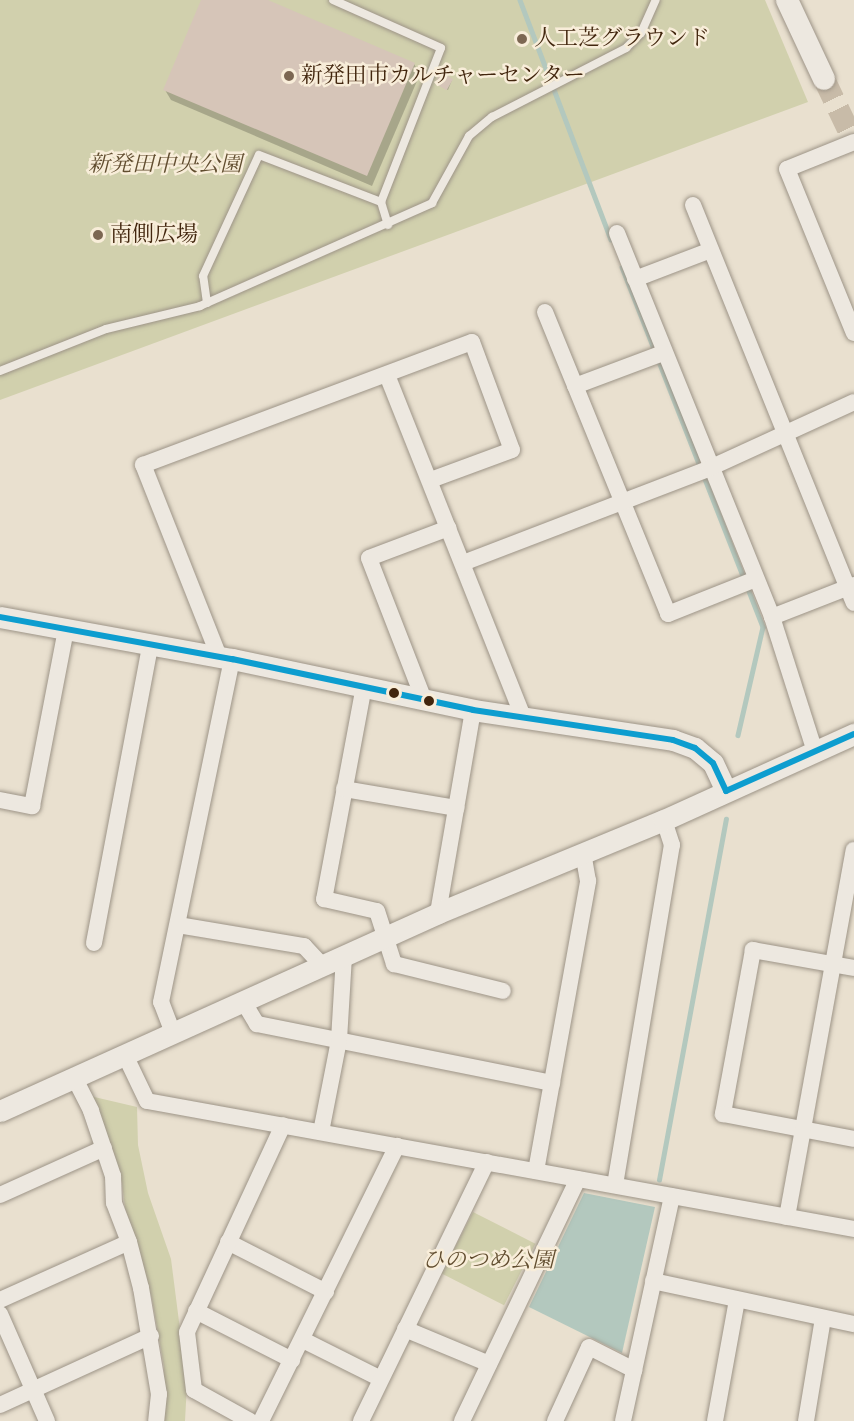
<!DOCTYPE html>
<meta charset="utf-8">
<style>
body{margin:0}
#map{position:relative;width:854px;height:1421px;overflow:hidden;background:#e9e0cf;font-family:"IM FELL French Canon","Noto Serif JP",serif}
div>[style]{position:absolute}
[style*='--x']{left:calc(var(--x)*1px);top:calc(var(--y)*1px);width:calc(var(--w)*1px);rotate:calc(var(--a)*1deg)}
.green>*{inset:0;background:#d1d0ad;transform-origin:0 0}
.water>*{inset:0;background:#b3c8be}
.shadow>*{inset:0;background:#0003}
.stream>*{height:4.5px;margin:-2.25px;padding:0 2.25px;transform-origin:2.25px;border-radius:2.25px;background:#b3c8be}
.building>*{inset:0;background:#d6c5b8;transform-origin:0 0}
.secondary-tunnel>*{height:22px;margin-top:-11px;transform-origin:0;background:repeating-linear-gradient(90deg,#c8bba8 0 22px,transparent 0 33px)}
.roads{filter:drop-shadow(0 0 2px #9d9487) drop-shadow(0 0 2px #9d9487)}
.service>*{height:8px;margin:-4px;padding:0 4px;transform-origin:4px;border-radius:4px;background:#ede8e0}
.minor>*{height:16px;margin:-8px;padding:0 8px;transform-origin:8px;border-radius:8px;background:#ede8e0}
.tertiary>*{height:21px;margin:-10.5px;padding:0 10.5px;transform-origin:10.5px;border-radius:10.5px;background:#ede8e0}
.secondary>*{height:22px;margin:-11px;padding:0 11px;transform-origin:11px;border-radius:11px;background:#ede8e0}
.bus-1>*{height:6px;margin:-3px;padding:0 3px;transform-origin:3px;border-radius:3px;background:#0d9dcf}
.dots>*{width:16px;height:16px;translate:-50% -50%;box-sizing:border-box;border:3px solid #f8edd9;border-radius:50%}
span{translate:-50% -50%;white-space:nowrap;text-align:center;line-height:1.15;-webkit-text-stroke:5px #f8edd9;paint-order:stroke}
.poi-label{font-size:22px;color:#42260e}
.left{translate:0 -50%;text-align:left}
.park-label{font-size:22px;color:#614d2f;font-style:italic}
</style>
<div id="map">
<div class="green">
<div style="clip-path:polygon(0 0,765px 0,808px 102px,0 400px)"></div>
<div style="clip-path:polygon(90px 1096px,137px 1107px,138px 1145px,148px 1193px,171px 1259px,187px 1384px,185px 1421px,162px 1421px,164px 1367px,152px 1299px,125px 1208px,122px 1183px)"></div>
<div style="left:473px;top:1212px;width:70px;height:69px;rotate:27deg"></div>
</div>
<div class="water">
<div style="clip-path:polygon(584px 1193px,655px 1207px,622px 1353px,529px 1307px)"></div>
</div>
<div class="shadow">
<div style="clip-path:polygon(203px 0,264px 0,414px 64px,420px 74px,372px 186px,171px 100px,165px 90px)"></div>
<div style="clip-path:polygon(452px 80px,448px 90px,437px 83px)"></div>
</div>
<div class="stream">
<div style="--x:520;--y:0;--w:256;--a:69.2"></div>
<div style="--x:622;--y:267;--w:90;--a:68.6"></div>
<div style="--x:658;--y:359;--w:288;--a:68.6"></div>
<div style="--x:763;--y:627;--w:111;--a:103"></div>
<div style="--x:659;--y:1180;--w:367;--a:-79.5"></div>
</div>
<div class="building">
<div style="clip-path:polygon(201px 0,268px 0,415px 63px,367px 176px,163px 90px)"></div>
<div style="left:441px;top:72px;width:14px;height:13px;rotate:30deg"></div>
</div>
<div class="secondary-tunnel">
<div style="--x:824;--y:79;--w:70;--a:64.5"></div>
</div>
<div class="roads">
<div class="service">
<div style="--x:381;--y:202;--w:24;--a:73"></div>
<div style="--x:207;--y:303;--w:27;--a:-98"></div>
<div style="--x:203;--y:276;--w:133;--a:-65.2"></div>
<div style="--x:259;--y:155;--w:131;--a:21.1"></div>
<div style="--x:381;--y:202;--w:165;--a:-68.7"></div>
<div style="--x:441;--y:48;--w:118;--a:-156"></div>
<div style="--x:0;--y:371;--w:114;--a:-21.6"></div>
<div style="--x:106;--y:329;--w:97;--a:-13.7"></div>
<div style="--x:200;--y:306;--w:254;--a:-23.9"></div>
<div style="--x:432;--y:203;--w:77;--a:-61.1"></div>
<div style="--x:469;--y:136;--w:30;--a:-40"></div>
<div style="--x:492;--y:117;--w:151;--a:-27.2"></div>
<div style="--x:626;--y:48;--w:21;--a:-45"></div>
<div style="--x:641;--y:33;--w:36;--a:-66"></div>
</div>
<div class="minor">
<div style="--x:854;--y:142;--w:72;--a:158.1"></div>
<div style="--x:787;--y:169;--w:177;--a:67.8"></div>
<div style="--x:693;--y:205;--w:429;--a:68"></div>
<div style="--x:617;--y:233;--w:414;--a:68"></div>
<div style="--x:772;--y:617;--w:142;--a:72.3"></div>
<div style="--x:635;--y:279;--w:81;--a:-20.9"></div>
<div style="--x:545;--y:312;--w:326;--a:67.8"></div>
<div style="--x:668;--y:614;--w:95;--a:-21.7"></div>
<div style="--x:387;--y:375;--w:366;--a:68.3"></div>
<div style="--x:575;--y:386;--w:94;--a:-20.6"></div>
<div style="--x:463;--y:563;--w:265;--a:-21"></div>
<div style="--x:710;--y:468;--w:158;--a:-24.6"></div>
<div style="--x:772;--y:617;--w:88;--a:-21.3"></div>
<div style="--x:220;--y:659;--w:209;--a:-111.6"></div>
<div style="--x:143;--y:465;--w:351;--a:-20.5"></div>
<div style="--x:472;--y:342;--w:115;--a:69.7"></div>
<div style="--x:512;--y:450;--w:86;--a:159.7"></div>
<div style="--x:364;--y:686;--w:217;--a:100.6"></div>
<div style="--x:324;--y:899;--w:54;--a:12.8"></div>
<div style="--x:377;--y:911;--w:56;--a:72.2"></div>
<div style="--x:394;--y:964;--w:112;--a:13.9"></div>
<div style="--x:424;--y:700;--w:152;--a:-111.2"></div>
<div style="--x:369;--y:558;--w:85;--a:-20.6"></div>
<div style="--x:344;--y:789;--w:114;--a:9.6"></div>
<div style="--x:0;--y:800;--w:33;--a:11"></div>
<div style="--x:32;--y:806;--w:179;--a:-79.1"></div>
<div style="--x:438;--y:913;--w:206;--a:-80.2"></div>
<div style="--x:178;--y:925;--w:128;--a:9.5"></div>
<div style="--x:304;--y:946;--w:26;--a:47"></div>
<div style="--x:94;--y:943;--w:302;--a:-79.3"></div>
<div style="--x:854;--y:968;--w:103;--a:-169.9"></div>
<div style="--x:753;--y:950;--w:167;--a:100.4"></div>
<div style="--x:723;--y:1114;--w:133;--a:10.8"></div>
<div style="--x:243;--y:1001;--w:27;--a:59"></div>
<div style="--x:257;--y:1024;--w:301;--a:11.3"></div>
<div style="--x:173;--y:1033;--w:33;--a:-111"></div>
<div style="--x:161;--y:1002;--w:350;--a:-78.3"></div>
<div style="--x:125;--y:1055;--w:51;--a:64.4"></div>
<div style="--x:147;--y:1101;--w:718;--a:10.26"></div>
<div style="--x:74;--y:1077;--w:38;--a:63"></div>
<div style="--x:91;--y:1111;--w:69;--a:71.3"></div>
<div style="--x:113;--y:1176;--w:27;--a:88"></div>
<div style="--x:114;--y:1203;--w:42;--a:69"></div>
<div style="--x:129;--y:1242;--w:48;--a:75.4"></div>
<div style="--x:141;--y:1288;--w:108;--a:80.4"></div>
<div style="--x:159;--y:1394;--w:27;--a:96"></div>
<div style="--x:321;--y:1132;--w:94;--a:-78.9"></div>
<div style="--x:339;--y:1040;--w:85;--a:-86.6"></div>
<div style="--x:536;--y:1171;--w:295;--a:-79.8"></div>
<div style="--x:588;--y:881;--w:28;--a:-100"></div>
<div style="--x:615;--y:1185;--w:345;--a:-80.5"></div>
<div style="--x:672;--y:845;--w:26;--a:-108"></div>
<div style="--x:0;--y:1195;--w:114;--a:-24.3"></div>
<div style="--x:787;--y:1217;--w:373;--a:-79.7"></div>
<div style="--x:228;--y:1242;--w:110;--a:27"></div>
<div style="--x:653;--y:1281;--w:206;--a:12.1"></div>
<div style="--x:0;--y:1300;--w:141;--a:-24.2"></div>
<div style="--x:196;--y:1311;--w:108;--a:27"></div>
<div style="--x:0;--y:1314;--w:117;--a:66.3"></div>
<div style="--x:405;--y:1329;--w:91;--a:22.6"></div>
<div style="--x:303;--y:1340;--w:87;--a:26.6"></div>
<div style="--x:0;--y:1405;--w:166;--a:-24.6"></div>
<div style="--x:250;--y:1421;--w:64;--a:-151"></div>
<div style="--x:194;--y:1390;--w:58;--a:-96.9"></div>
<div style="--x:187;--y:1332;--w:228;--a:-65.1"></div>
<div style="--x:261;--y:1421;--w:307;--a:-63.7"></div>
<div style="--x:361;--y:1421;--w:288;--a:-64.1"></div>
<div style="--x:462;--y:1421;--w:268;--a:-64.4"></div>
<div style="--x:555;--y:1421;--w:81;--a:-65.3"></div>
<div style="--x:589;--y:1347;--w:51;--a:27.1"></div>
<div style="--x:623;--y:1421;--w:230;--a:-77.7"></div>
<div style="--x:715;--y:1421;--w:123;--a:-79.7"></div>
<div style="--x:806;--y:1421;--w:104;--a:-80.6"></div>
</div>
<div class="tertiary">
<div style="--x:0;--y:617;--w:236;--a:10.3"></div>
<div style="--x:232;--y:659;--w:246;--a:11.9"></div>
<div style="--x:473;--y:710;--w:202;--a:8.5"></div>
<div style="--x:673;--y:740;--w:23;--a:20"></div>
<div style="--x:695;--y:748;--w:23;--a:40"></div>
<div style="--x:713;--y:763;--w:31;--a:65"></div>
<div style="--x:0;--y:1111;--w:481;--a:-24.3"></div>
<div style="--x:438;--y:913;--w:244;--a:-22.4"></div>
<div style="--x:664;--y:820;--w:209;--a:-24.4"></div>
</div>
<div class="secondary">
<div style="--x:787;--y:0;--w:87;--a:64.9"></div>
</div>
</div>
<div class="bus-1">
<div style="--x:0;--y:617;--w:236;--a:10.3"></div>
<div style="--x:232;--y:659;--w:246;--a:11.9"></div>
<div style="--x:473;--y:710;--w:202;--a:8.5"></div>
<div style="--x:673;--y:740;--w:23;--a:20"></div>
<div style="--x:695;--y:748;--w:23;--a:40"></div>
<div style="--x:713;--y:763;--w:31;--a:65"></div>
<div style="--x:726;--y:791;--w:140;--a:-24"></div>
</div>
<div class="dots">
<div style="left:522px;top:39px;background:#7c6752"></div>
<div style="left:289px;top:76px;background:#7c6752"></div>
<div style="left:98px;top:235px;background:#7c6752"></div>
<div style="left:394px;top:693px;background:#42260e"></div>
<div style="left:429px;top:701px;background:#42260e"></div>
</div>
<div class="poi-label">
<span class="left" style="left:534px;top:39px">人工芝グラウンド</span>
<span class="left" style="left:301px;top:76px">新発田市カルチャーセンター</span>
<span class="left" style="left:110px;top:235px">南側広場</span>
</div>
<div class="park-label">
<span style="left:165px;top:165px">新発田中央公園</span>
<span style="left:488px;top:1261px">ひのつめ公園</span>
</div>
</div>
